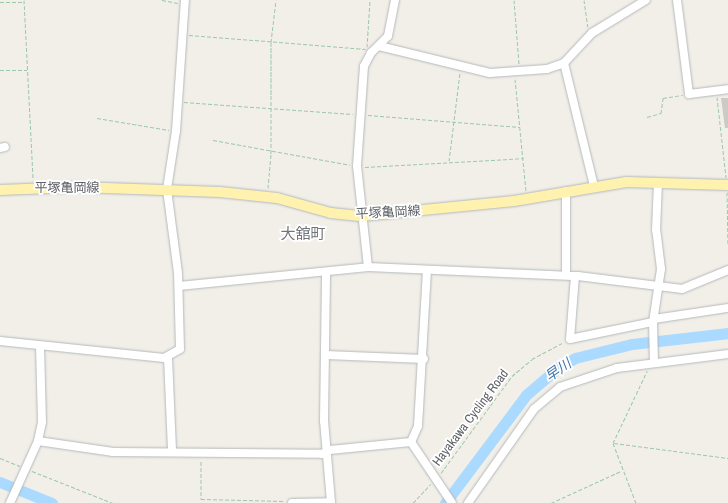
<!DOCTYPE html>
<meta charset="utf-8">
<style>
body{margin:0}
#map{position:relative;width:728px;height:503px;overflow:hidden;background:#f1efe8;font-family:"Archivo Narrow","Noto Sans JP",sans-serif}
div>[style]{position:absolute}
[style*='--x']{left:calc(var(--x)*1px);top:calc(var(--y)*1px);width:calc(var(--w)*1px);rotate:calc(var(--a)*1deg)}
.river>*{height:11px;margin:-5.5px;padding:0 5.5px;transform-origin:5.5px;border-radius:5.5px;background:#aadaff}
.building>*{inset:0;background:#cccac5}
.path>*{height:1px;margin-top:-0.5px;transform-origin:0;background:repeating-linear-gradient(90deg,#9cc7a9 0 4px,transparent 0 6px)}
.roads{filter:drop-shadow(0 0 1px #b5b8bc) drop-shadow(0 0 1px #b5b8bc)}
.minor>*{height:8px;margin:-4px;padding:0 4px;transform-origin:4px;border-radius:4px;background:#fff}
.major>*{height:10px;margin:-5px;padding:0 5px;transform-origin:5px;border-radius:5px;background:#fff2af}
span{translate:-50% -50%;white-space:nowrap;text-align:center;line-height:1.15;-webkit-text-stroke:3.5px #fff;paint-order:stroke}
.street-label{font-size:13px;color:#5f6368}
.water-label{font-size:14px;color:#4174aa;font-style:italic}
.quarter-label{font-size:15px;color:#70757a}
</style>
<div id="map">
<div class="river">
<div style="--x:0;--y:482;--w:56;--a:22"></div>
<div style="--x:445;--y:503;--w:135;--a:-53.1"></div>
<div style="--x:526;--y:395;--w:45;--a:-40.5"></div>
<div style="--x:560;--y:366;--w:17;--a:-28"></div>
<div style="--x:575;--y:358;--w:59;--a:-13.8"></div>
<div style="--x:632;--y:344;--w:97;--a:-6.5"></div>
</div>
<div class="building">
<div style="clip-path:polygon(721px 98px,728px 98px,728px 128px,725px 128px)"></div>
</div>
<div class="path">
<div style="--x:24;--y:0;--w:180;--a:87.1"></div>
<div style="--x:162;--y:0;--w:16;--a:11"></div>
<div style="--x:514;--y:0;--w:64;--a:85.5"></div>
<div style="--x:584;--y:0;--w:27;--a:82"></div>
<div style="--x:0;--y:2;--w:23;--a:0"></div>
<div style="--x:189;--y:35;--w:177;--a:4.5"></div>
<div style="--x:367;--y:47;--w:47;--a:-86.3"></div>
<div style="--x:0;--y:70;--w:27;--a:0"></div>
<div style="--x:515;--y:79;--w:113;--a:84.4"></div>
<div style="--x:717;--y:97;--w:81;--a:83.6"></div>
<div style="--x:184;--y:102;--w:169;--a:4.1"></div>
<div style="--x:368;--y:115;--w:152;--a:4.5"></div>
<div style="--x:647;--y:117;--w:15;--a:-16"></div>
<div style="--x:661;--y:113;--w:15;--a:-82"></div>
<div style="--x:663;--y:98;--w:20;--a:-9"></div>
<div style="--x:97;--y:118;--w:73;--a:9.5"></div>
<div style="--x:213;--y:140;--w:139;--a:10.3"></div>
<div style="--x:449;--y:161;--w:89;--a:-82.9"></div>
<div style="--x:365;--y:167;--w:159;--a:-3.2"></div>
<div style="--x:268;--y:188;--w:34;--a:-85"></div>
<div style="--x:271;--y:154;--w:112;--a:-90"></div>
<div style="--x:271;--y:42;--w:42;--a:-83.2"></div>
<div style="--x:727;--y:192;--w:52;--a:88.9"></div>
<div style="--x:614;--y:443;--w:115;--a:7.5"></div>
<div style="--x:0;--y:458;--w:22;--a:22"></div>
<div style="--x:201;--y:461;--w:38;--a:90"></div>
<div style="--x:201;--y:499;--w:84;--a:1.4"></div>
<div style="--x:32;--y:471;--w:87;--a:21.6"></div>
<div style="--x:441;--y:473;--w:120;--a:-53.8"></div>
<div style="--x:512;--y:376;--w:26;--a:-40"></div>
<div style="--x:532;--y:359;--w:36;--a:-28"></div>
<div style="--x:413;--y:503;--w:26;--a:-47"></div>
<div style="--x:551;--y:503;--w:77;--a:-24.6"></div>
<div style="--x:636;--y:503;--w:64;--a:-111"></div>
<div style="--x:613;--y:443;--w:80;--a:-64.7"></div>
</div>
<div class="roads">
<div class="minor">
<div style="--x:677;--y:0;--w:95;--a:82.7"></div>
<div style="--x:689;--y:94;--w:39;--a:-7"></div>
<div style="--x:379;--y:46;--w:114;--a:13.7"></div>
<div style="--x:490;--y:73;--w:57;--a:-4"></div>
<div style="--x:547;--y:69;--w:18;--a:-19"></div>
<div style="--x:564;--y:63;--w:41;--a:-47"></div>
<div style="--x:592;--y:33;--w:63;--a:-31.4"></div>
<div style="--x:564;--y:63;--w:127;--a:76.3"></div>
<div style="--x:0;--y:148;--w:5;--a:-11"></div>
<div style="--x:368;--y:267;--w:102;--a:-96.2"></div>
<div style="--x:357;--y:166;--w:100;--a:-86"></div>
<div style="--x:364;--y:66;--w:15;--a:-62"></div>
<div style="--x:371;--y:53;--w:24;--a:-45"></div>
<div style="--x:388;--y:36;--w:37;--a:-79"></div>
<div style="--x:566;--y:275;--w:84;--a:-90"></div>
<div style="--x:575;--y:276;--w:63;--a:94.5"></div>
<div style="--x:570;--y:339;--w:85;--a:-11.6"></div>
<div style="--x:179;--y:286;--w:190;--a:-5.7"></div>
<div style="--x:368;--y:267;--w:210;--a:2.5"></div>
<div style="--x:578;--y:276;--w:105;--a:7.1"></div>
<div style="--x:682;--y:289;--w:50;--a:-22.4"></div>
<div style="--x:654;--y:319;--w:75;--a:-8.5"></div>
<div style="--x:0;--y:341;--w:165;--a:5.9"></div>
<div style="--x:164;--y:358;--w:18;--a:-29"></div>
<div style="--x:180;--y:349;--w:76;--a:-91.5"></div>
<div style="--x:178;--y:273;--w:85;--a:-97.5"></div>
<div style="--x:167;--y:189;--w:59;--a:-81.2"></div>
<div style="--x:176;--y:131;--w:131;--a:-86.1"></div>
<div style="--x:326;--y:355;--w:98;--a:2.3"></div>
<div style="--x:168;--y:358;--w:93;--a:87.5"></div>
<div style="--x:654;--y:363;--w:41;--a:-91.4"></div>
<div style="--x:653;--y:322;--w:54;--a:-81.4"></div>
<div style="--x:661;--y:269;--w:39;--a:-97"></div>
<div style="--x:656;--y:230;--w:48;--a:-87.6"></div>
<div style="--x:38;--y:441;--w:76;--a:8.3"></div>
<div style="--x:113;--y:452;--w:209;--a:0.5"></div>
<div style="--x:322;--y:454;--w:9;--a:-27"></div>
<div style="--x:330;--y:450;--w:81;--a:-5.6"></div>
<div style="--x:411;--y:442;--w:17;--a:-66"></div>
<div style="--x:418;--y:426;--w:156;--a:-86.7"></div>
<div style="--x:411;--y:442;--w:73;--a:56.1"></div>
<div style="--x:10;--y:503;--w:68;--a:-65.7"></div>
<div style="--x:38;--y:441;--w:19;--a:-78"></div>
<div style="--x:42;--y:422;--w:75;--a:-91.5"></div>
<div style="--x:292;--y:503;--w:39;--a:-1"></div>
<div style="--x:331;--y:502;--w:81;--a:-94.9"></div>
<div style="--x:324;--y:421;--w:148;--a:-89.2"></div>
<div style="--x:468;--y:503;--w:115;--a:-54.9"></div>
<div style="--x:534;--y:409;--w:34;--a:-40"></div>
<div style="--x:560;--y:387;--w:60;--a:-18.4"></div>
<div style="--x:617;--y:368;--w:112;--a:-7.2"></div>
</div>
<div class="major">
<div style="--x:0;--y:190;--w:77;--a:-2.2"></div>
<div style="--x:77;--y:187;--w:143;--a:2"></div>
<div style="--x:220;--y:192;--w:57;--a:6"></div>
<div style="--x:277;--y:198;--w:56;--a:15.5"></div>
<div style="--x:331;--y:213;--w:31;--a:6"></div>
<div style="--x:362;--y:216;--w:153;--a:-5.6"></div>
<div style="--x:514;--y:201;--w:114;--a:-9.6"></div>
<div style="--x:626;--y:182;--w:102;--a:1.7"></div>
</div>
</div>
<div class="street-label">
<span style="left:67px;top:188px">平塚亀岡線</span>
<span style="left:388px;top:213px;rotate:-3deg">平塚亀岡線</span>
<span style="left:471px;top:418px;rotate:-53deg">Hayakawa Cycling Road</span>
</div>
<div class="water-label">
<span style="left:558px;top:370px;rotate:-35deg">早川</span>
</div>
<div class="quarter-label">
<span style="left:303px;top:234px">大舘町</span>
</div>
</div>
